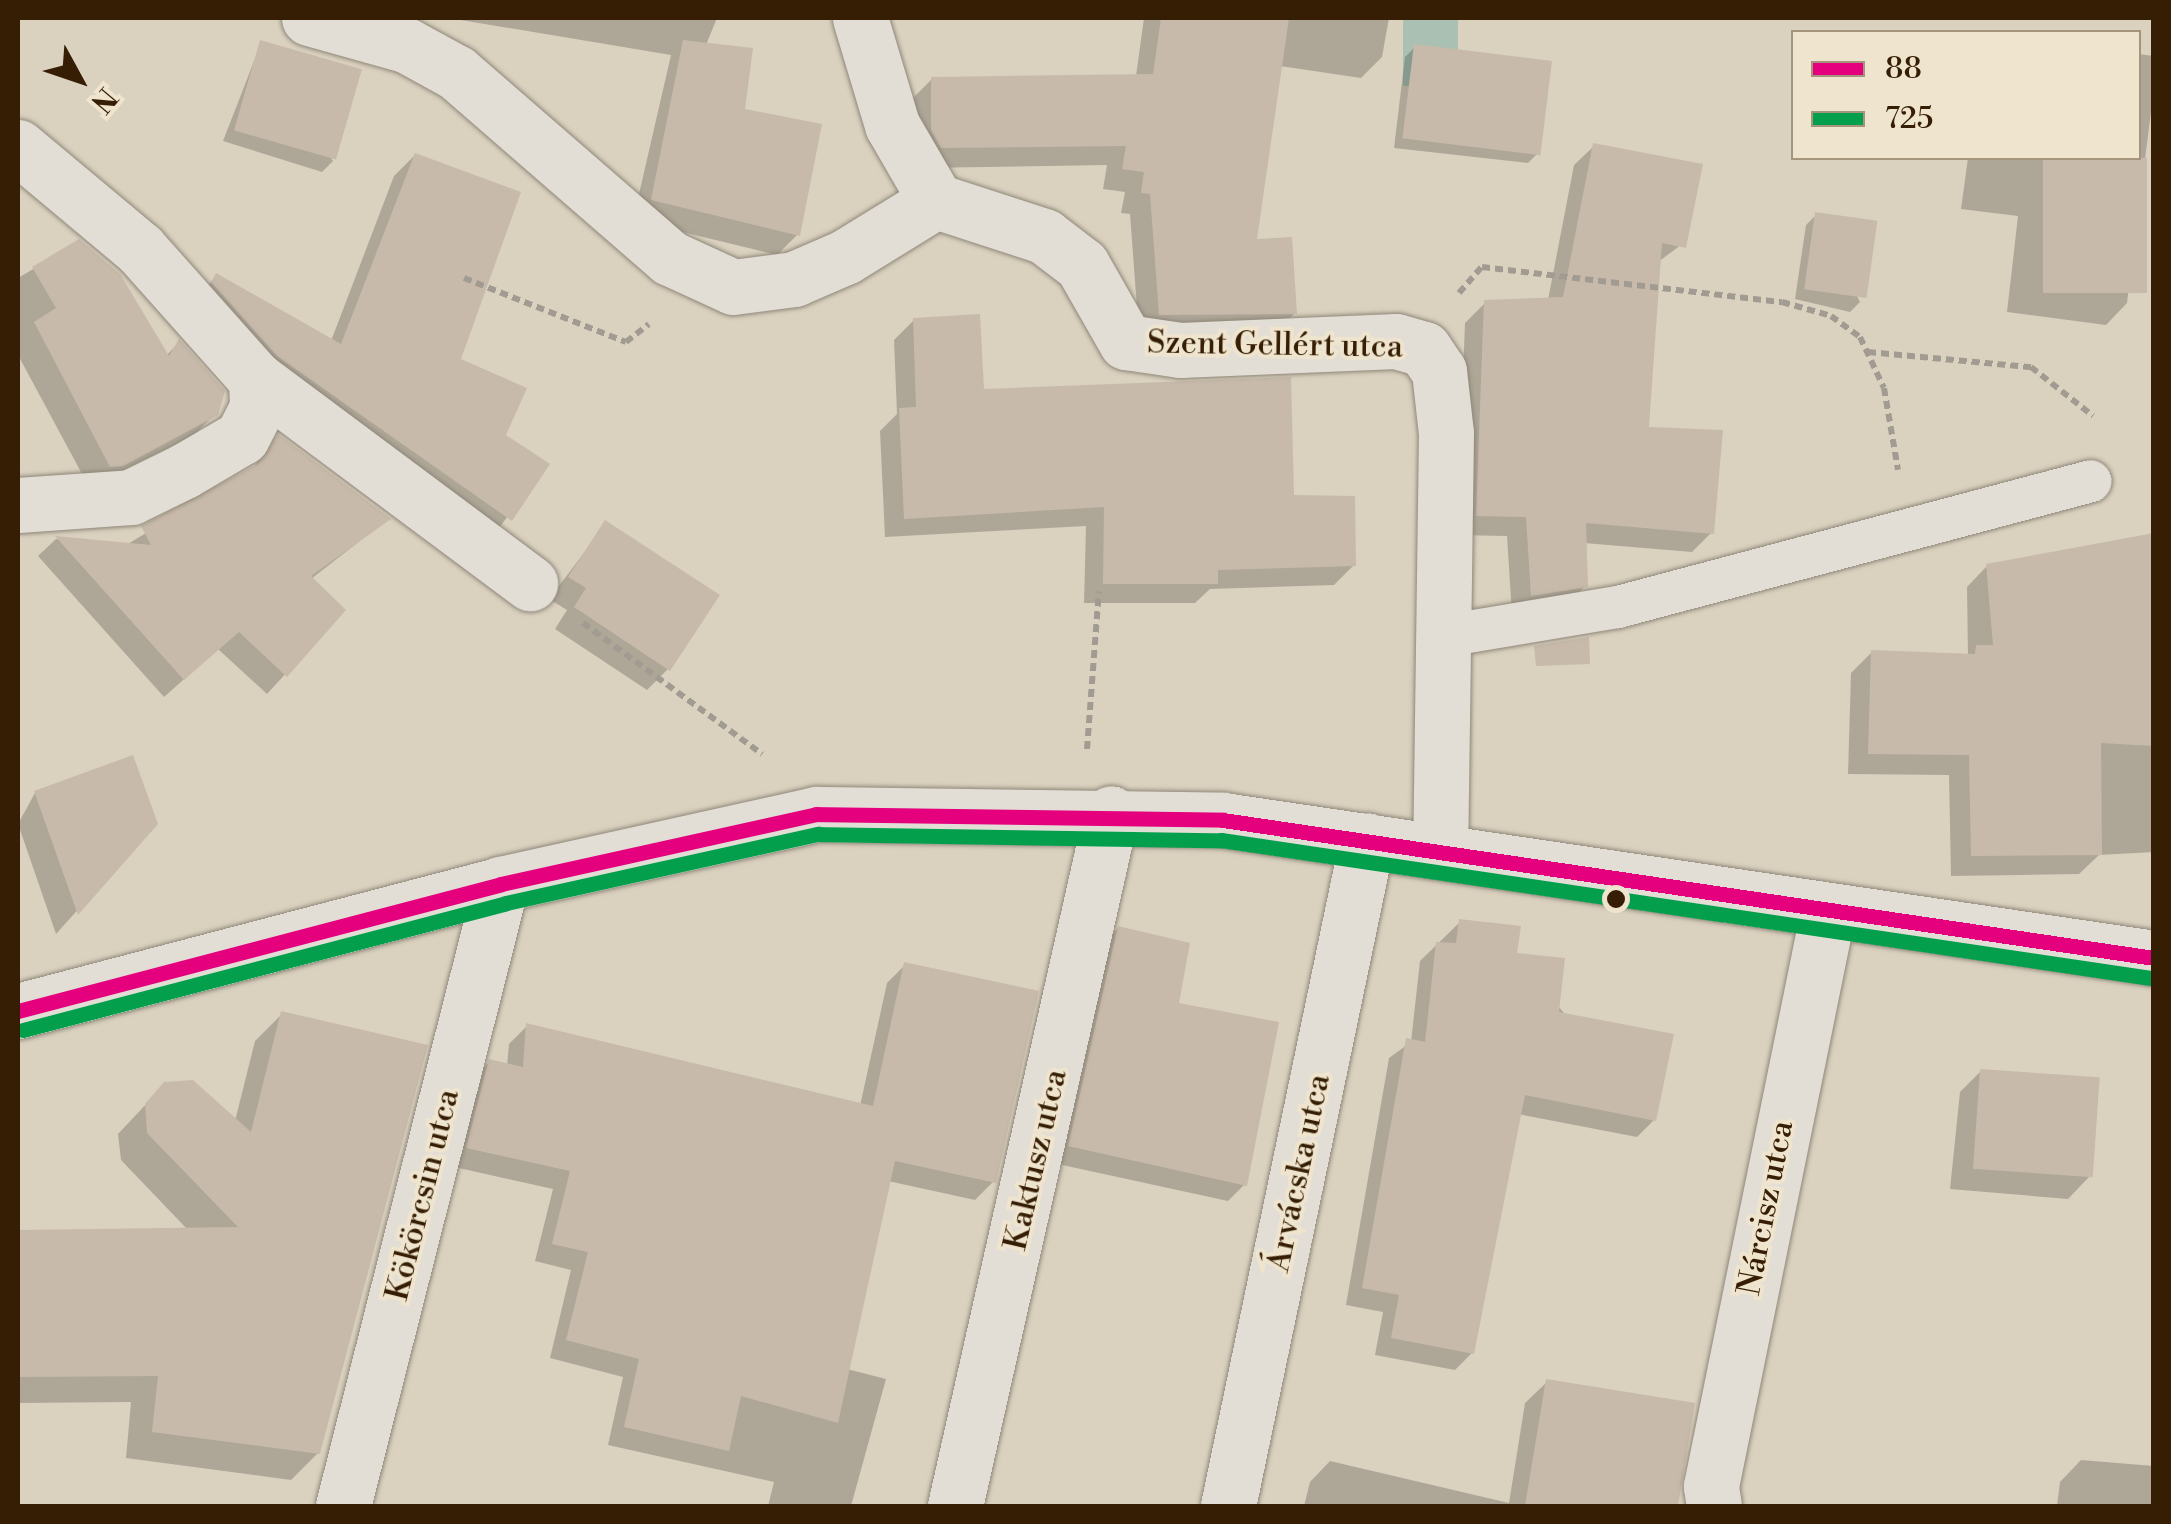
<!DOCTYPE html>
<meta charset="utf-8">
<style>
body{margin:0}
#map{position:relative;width:2171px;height:1524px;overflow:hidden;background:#dad1bf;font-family:"Libre Bodoni",serif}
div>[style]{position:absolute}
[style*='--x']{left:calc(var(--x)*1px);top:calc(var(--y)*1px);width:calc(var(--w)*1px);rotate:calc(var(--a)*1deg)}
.water>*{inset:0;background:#aac0b2;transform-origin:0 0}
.shadow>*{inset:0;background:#0003}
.building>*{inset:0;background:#c8baab;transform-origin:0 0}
.path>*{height:6px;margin-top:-3px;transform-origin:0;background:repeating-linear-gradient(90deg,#a29b92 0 8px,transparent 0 13px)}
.roads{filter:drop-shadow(0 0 2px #8f8779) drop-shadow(0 0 2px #8f8779)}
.service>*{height:42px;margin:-21px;padding:0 21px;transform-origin:21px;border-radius:21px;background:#e2ded5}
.minor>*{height:55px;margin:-27.5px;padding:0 27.5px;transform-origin:27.5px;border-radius:27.5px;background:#e2ded5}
.secondary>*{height:55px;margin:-27.5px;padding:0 27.5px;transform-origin:27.5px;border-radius:27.5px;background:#e2ded5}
.bus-1>*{height:15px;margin:-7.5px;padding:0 7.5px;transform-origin:7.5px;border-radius:7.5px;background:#e5007d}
.bus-2>*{height:15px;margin:-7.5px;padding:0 7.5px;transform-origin:7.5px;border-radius:7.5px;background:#039f4d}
.dots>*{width:28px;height:28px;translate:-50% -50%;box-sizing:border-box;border:5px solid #efe4ce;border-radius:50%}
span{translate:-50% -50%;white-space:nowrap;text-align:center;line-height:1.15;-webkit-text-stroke:8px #efe4ce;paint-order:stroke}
.street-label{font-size:32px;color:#361e04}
.frame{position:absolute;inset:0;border:20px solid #361e04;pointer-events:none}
.legend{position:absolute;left:1791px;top:30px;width:350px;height:130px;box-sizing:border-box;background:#efe4ce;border:2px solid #a5957d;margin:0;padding:12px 18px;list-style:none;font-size:30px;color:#361e04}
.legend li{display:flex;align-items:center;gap:20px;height:50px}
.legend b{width:50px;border:2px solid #a5957d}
.north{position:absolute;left:30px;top:30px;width:100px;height:100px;-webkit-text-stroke:8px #efe4ce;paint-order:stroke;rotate:130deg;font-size:28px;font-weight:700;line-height:40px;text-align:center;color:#361e04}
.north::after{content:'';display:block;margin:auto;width:35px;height:45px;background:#361e04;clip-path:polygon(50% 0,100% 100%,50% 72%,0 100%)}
</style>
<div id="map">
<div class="water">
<div style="left:1403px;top:18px;width:55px;height:68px"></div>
</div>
<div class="shadow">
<div style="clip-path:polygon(449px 18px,717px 18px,706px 45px,797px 235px,777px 255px,633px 220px,671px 55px)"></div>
<div style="clip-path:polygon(1144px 18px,1389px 18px,1382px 57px,1361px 78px,1280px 66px,1254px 242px,1295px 313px,1274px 334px,1139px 335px,1130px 214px,1121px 213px,1125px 192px,1103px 189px,1107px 165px,921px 168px,911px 100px,932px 79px,1136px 76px)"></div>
<div style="clip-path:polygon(261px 43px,333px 161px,322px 172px,223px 141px)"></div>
<div style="clip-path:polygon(1415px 47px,1539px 152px,1528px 163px,1394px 148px,1405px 57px)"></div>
<div style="clip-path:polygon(2138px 54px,2154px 56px,2154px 88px,2127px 303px,2106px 325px,2007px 312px,2018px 216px,1961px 209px,1968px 158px,2138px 158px)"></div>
<div style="clip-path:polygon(1594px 146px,1685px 242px,1658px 262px,1646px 429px,1712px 532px,1692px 552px,1584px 543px,1585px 586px,1565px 606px,1512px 615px,1507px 536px,1457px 535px,1465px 323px,1485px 303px,1548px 300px,1574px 165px)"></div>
<div style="clip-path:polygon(415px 155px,458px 360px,503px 436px,546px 465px,490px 540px,196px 297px,217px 276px,331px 341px,394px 176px)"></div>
<div style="clip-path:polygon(1816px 215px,1860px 302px,1850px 312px,1795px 299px,1806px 225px)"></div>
<div style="clip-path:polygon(79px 242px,166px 356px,178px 343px,216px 413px,194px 435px,89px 487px,18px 355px,18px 278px)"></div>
<div style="clip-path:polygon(914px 320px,981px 391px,1354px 565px,1334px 585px,1210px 589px,1195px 603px,1084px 603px,1086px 526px,885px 537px,880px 431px,897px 414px,894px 340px)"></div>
<div style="clip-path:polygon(278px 438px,388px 519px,311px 579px,343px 611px,267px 694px,218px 649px,164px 697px,38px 556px,56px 539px,126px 545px,250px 471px)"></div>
<div style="clip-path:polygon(606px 524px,668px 669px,647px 690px,555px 629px,567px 610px,549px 599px)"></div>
<div style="clip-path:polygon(2154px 546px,2154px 852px,2099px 855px,2079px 874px,1951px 876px,1949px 775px,1848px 774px,1851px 673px,1872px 652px,1968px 656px,1967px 587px,1987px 566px)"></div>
<div style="clip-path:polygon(35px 793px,155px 824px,56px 934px,18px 824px)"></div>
<div style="clip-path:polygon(1460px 922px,1515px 955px,1654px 1120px,1637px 1137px,1518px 1114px,1472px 1353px,1455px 1370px,1375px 1355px,1383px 1312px,1346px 1305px,1389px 1058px,1411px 1042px,1420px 961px)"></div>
<div style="clip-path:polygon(1118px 928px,1176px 1005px,1244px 1185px,1228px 1201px,1053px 1163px,1102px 945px)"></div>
<div style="clip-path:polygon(905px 965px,993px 1182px,975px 1200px,888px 1181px,847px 1369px,886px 1379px,851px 1506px,768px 1506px,774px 1482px,608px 1445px,623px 1377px,550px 1358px,571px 1270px,535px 1261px,553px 1189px,450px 1166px,471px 1080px,489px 1062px,507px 1066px,509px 1044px,527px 1026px,860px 1106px,887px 983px)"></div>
<div style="clip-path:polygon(282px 1014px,318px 1453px,291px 1480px,126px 1458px,131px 1402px,18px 1403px,18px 1233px,188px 1230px,121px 1160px,118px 1134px,165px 1084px,235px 1121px,255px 1041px)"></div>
<div style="clip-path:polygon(1981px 1071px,2089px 1177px,2068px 1199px,1950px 1189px,1960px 1092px)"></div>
<div style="clip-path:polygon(1547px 1382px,1692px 1405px,1676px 1506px,1304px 1506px,1310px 1482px,1330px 1461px,1509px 1503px,1525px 1403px)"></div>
<div style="clip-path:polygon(2081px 1460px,2154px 1466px,2154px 1506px,2057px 1506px,2060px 1482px)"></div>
</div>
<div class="building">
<div style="clip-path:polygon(1161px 18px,1289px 18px,1257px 239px,1292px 237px,1297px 314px,1159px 315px,1150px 194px,1141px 193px,1144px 172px,1122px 169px,1126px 146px,941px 148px,931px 130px,931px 77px,1153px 74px)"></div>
<div style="left:260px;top:40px;width:106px;height:94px;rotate:16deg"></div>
<div style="clip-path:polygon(683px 40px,753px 48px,745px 109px,822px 124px,800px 236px,651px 200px)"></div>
<div style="left:1414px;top:44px;width:139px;height:95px;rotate:7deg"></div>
<div style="clip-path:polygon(1593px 143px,1703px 164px,1686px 248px,1662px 243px,1649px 427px,1723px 430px,1714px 534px,1586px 523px,1588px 587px,1531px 596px,1526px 517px,1476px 516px,1484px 300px,1563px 297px)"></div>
<div style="clip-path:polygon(415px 153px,521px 192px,461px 359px,527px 388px,506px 435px,550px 464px,512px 521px,277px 356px,211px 282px,216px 273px,341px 344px)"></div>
<div style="left:2043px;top:158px;width:104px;height:135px"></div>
<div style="left:1815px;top:212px;width:63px;height:78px;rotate:8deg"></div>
<div style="clip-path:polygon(79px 239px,120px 274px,169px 356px,179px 339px,225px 391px,218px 415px,123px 466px,110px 467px,34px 322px,56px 308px,32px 267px)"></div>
<div style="clip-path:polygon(980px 314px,984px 389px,1291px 377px,1294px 495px,1355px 496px,1356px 566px,1218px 570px,1218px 584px,1103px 584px,1104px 507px,904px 519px,899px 408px,916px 407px,913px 318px)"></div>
<div style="clip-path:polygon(278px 434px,391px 519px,311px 576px,346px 610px,287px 677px,239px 632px,184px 680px,55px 536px,151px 545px,141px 526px,258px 464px)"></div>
<div style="clip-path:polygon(605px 520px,720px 595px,670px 671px,574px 607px,586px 588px,568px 577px)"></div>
<div style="clip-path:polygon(2154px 533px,2154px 746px,2101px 743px,2102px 855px,1971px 856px,1969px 755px,1868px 754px,1871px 650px,1975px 654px,1976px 645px,1993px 645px,1986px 564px)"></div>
<div style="clip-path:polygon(1589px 637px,1590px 664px,1536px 666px,1534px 646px)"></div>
<div style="clip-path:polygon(133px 755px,158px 824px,78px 915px,34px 791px)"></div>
<div style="clip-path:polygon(1459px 919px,1521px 926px,1517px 953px,1565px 958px,1559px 1012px,1674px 1034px,1656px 1121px,1525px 1095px,1474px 1354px,1391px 1338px,1399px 1295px,1362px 1288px,1406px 1038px,1425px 1042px,1436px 942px,1456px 943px)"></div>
<div style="clip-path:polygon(1118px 926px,1190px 943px,1179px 1003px,1279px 1022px,1247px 1186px,1068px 1146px)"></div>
<div style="clip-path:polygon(904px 962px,1039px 991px,996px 1183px,895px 1161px,838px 1423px,741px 1396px,729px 1451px,624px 1427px,639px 1359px,566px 1340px,588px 1252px,552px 1244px,570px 1171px,466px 1148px,489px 1059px,523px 1067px,526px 1023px,873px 1106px)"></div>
<div style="clip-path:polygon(281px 1011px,428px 1045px,320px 1454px,152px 1432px,158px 1376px,18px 1377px,18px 1230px,238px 1227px,147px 1133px,145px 1104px,164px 1082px,193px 1080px,251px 1132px)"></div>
<div style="left:1980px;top:1069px;width:120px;height:100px;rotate:4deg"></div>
<div style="clip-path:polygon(1546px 1379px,1695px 1403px,1678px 1506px,1525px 1506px)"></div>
</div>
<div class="path">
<div style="--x:464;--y:278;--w:174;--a:21.6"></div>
<div style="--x:626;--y:342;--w:29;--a:-38"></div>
<div style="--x:1459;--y:293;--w:35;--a:-49"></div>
<div style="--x:1482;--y:267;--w:302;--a:6.7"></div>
<div style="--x:1782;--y:302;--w:51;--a:15.9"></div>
<div style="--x:1831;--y:316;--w:36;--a:36"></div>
<div style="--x:1860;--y:337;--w:56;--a:64.8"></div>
<div style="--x:1884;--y:388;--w:83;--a:80.3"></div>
<div style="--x:1868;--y:352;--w:164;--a:5.3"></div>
<div style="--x:2031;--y:367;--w:79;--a:38.3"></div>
<div style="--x:583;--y:623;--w:222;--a:36.2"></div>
<div style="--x:1087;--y:749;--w:158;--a:-85.7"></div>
</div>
<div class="roads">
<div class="service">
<div style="--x:1444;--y:636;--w:176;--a:-9.5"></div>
<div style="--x:1618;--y:607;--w:489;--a:-14.9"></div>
</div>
<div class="minor">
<div style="--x:309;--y:18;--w:101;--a:15.6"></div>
<div style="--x:406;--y:45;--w:58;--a:28.8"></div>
<div style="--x:457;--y:73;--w:282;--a:41"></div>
<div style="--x:670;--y:258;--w:69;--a:24.7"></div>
<div style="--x:733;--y:287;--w:62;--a:-7.5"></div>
<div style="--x:794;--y:279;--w:56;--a:-23.3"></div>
<div style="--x:845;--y:257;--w:107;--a:-31.6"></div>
<div style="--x:936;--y:201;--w:114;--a:18"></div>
<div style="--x:1044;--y:236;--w:48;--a:37.3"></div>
<div style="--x:1082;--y:265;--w:89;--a:60.3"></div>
<div style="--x:1126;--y:342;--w:55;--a:8.4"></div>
<div style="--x:1180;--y:350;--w:216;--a:-2.4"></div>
<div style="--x:1396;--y:341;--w:29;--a:16"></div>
<div style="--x:1424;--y:349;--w:27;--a:56"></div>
<div style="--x:1439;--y:371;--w:62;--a:83.6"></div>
<div style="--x:1446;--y:433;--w:416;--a:90.8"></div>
<div style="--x:860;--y:18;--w:112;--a:73.3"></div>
<div style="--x:892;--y:125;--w:88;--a:59.9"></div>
<div style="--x:18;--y:147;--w:159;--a:39.9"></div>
<div style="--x:140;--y:249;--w:174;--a:48.3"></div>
<div style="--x:256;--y:379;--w:342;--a:36.7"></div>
<div style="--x:18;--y:505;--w:113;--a:-4"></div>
<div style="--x:131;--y:497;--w:59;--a:-26.1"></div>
<div style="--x:184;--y:471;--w:67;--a:-30.4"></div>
<div style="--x:242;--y:437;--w:34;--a:-63"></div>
<div style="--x:257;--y:407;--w:28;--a:-92"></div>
<div style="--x:343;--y:1506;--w:642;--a:-75.75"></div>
<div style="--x:955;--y:1506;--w:710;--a:-77.31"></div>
<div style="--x:1228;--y:1506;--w:680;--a:-78.21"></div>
<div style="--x:1714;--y:1506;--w:20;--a:-99"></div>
<div style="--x:1711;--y:1486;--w:587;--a:-78.5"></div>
</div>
<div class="secondary">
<div style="--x:18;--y:1011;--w:499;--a:-14.7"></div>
<div style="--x:501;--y:884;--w:323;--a:-12.5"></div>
<div style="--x:816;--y:814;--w:407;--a:0.8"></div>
<div style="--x:1223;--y:820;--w:941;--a:8.43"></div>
</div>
</div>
<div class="bus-1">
<div style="--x:18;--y:1011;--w:499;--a:-14.7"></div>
<div style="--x:501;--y:884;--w:323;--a:-12.5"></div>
<div style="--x:816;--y:814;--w:407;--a:0.8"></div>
<div style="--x:1223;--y:820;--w:941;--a:8.43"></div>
</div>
<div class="bus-2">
<div style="--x:23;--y:1030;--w:499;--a:-14.7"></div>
<div style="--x:506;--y:903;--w:320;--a:-12.5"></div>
<div style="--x:818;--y:834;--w:403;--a:0.9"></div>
<div style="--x:1221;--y:840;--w:940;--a:8.44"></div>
</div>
<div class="dots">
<div style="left:1616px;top:899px;background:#361e04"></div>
</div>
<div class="street-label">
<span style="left:1275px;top:345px;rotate:1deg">Szent Gellért utca</span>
<span style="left:1036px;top:1160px;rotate:-77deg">Kaktusz utca</span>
<span style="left:1299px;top:1173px;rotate:-78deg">Árvácska utca</span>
<span style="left:423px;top:1195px;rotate:-76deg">Kökörcsin utca</span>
<span style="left:1766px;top:1208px;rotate:-79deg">Nárcisz utca</span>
</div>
<div class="frame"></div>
<ul class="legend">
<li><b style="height:12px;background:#e5007d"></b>88</li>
<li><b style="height:12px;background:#039f4d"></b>725</li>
</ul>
<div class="north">N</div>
</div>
